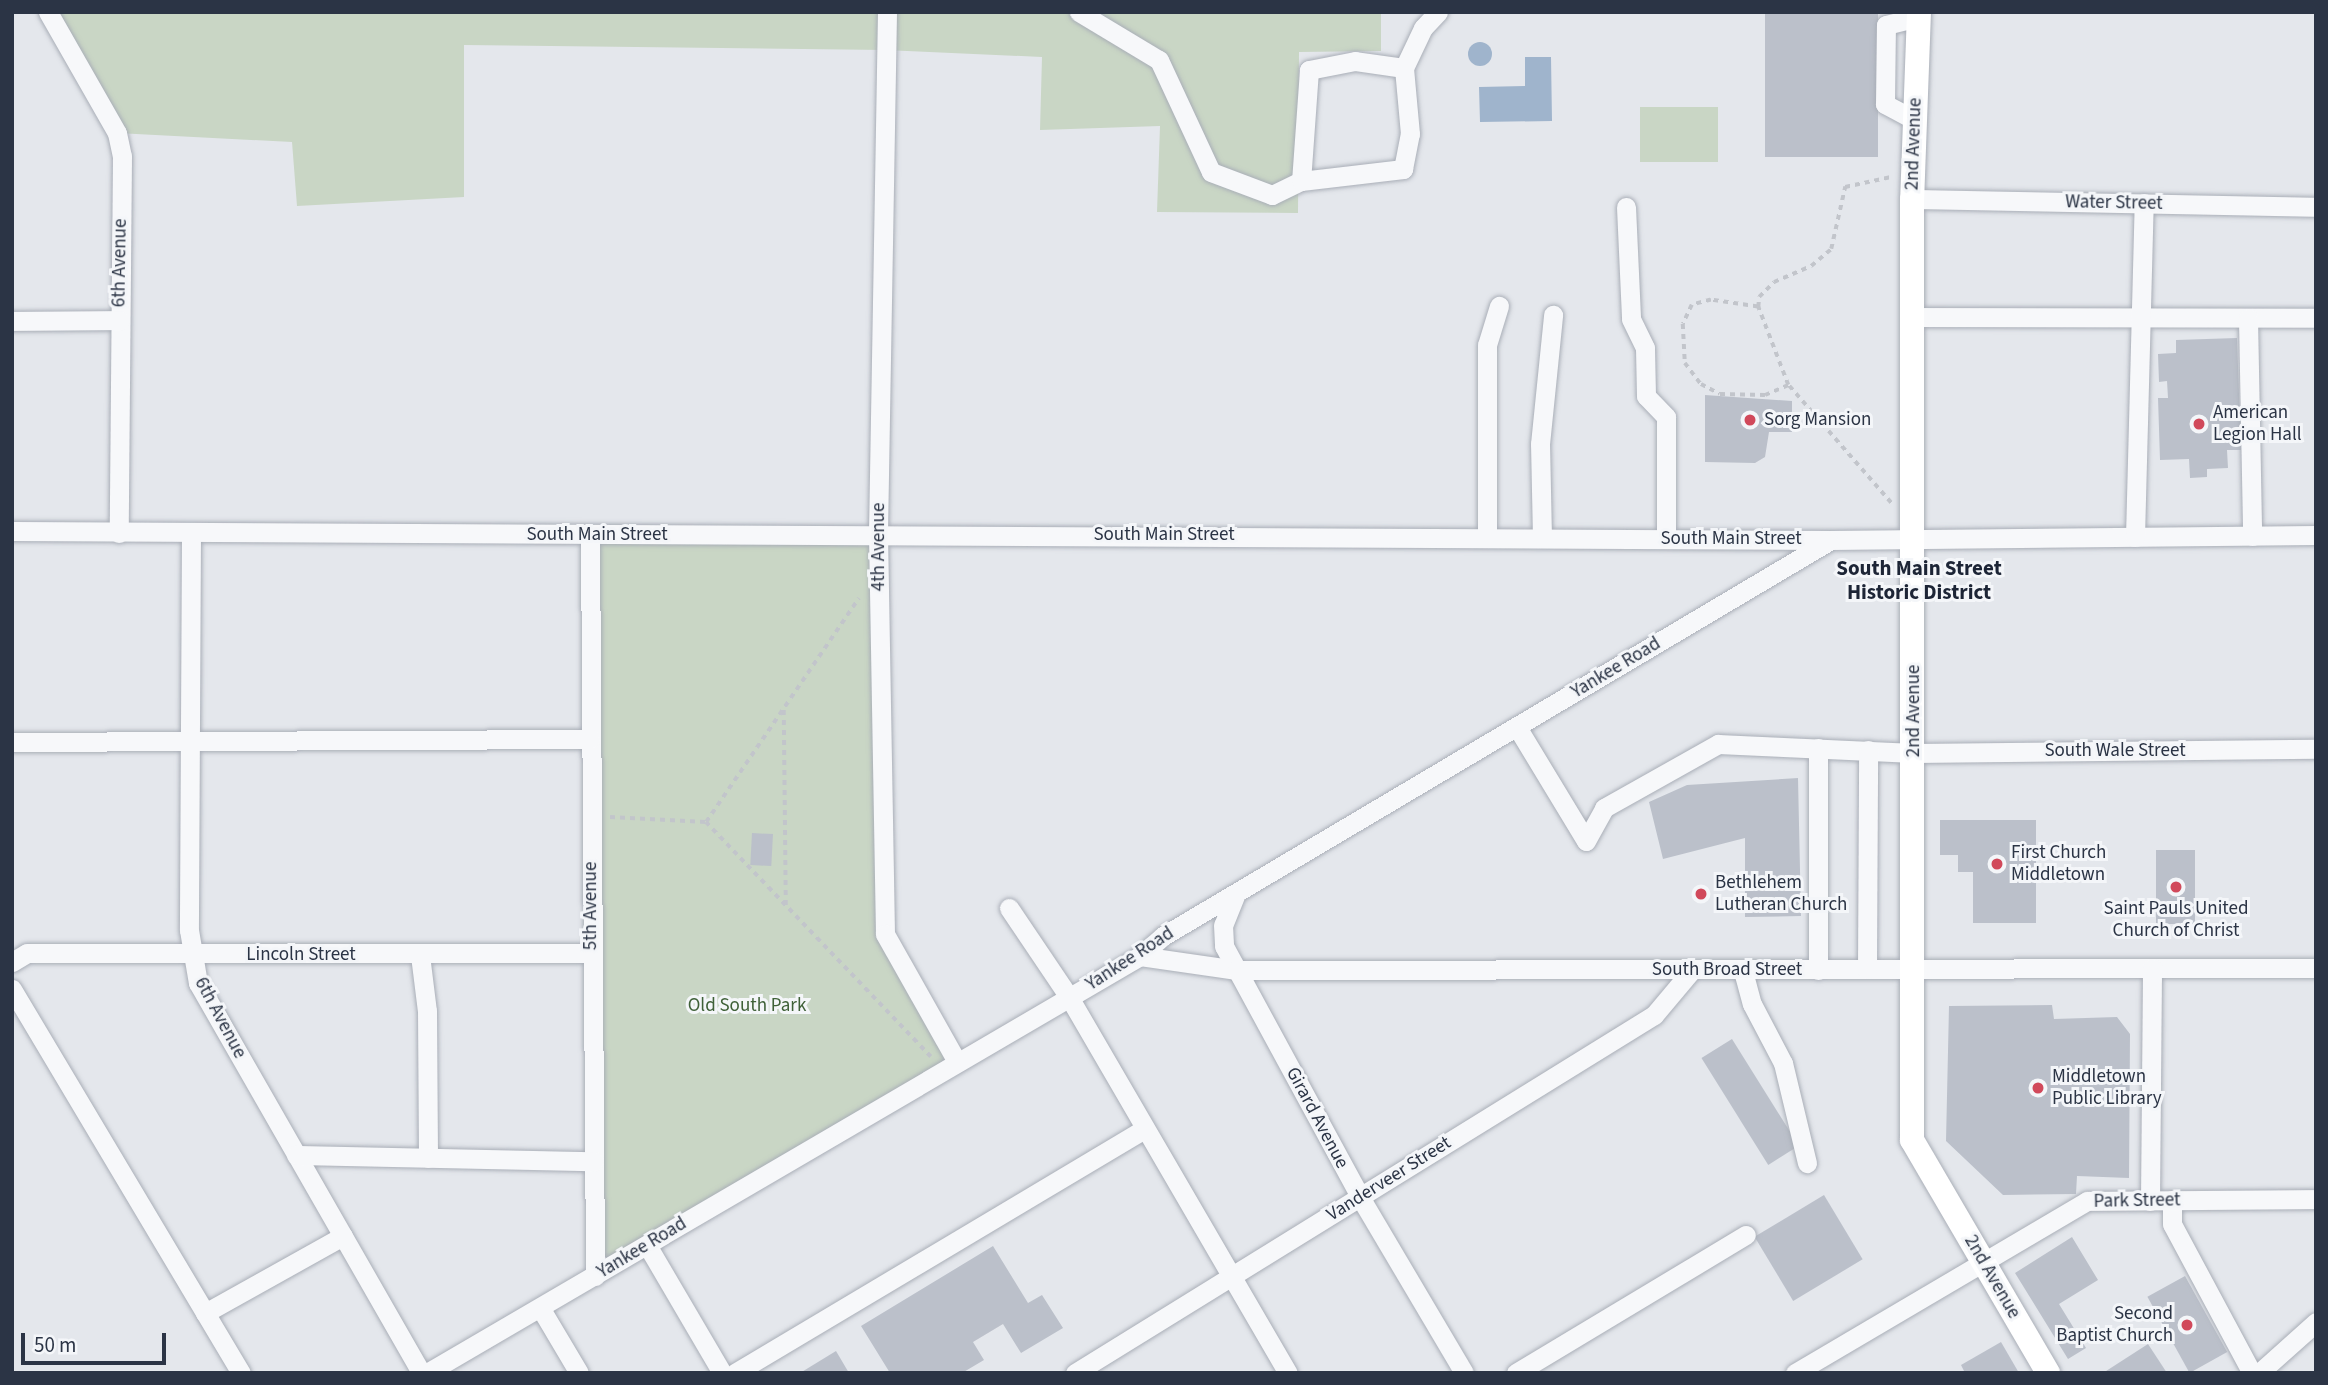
<!DOCTYPE html>
<style>
body{margin:0}
#map{position:relative;width:2328px;height:1385px;overflow:hidden;background:#e4e7ec;font-family:"Source Sans 3",sans-serif}
div>[style]{position:absolute}
[style*='--x']{left:calc(var(--x)*1px);top:calc(var(--y)*1px);width:calc(var(--w)*1px);rotate:calc(var(--a)*1deg)}
.green>*{inset:0;background:#c9d6c5;transform-origin:0 0}
.water>*{inset:0;background:#9fb4cc}
.round{border-radius:50%}
.building>*{inset:0;background:#bbc0ca;transform-origin:0 0}
.path>*{height:3.5px;margin-top:-1.75px;transform-origin:0;background:repeating-linear-gradient(90deg,#c2c5cb 0 5px,transparent 0 10px)}
.roads{filter:drop-shadow(0 0 2px #a9aeb7) drop-shadow(0 0 2px #a9aeb7)}
.minor>*{height:19px;margin:-9.5px;padding:0 9.5px;transform-origin:9.5px;border-radius:9.5px;background:#f7f8fa}
.major>*{height:24px;margin:-12px;padding:0 12px;transform-origin:12px;border-radius:12px;background:#fff}
.dots>*{width:19px;height:19px;translate:-50% -50%;box-sizing:border-box;border:4px solid #f4f6f9;border-radius:50%}
span{translate:-50% -50%;white-space:nowrap;text-align:center;line-height:1.15;-webkit-text-stroke:6px #f4f6f9;paint-order:stroke}
.street-label{font-size:19px;color:#2b3445}
.poi-label{font-size:19px;color:#2b3445}
.left{translate:0 -50%;text-align:left}
.right{translate:-100% -50%;text-align:right}
.park-label{font-size:19px;color:#3f6138}
.neighbourhood-label{font-size:21px;color:#1d2536;font-weight:700}
.frame{position:absolute;inset:0;border:14px solid #2b3445;pointer-events:none}
.scale{position:absolute;left:21px;top:1333px;width:145px;height:32px;box-sizing:border-box;border:4px solid #2b3445;border-top:0;padding-left:9px;font-size:21px;line-height:24px;white-space:nowrap;color:#2b3445;-webkit-text-stroke:5px #f4f6f9;paint-order:stroke}
</style>
<div id="map">
<div class="green">
<div style="clip-path:polygon(48px 12px,1381px 12px,1381px 51px,1299px 52px,1298px 213px,1157px 212px,1160px 126px,1040px 130px,1042px 57px,885px 50px,464px 45px,464px 197px,297px 206px,292px 142px,117px 133px)"></div>
<div style="left:1640px;top:107px;width:78px;height:55px"></div>
<div style="clip-path:polygon(878px 533px,885px 934px,957px 1062px,595px 1276px,590px 535px)"></div>
</div>
<div class="water">
<div class="round" style="left:1468px;top:42px;width:24px;height:24px"></div>
<div style="clip-path:polygon(1525px 57px,1551px 57px,1552px 121px,1480px 122px,1479px 87px,1525px 86px)"></div>
</div>
<div class="building">
<div style="left:1765px;top:12px;width:113px;height:145px"></div>
<div style="clip-path:polygon(2237px 338px,2241px 450px,2227px 450px,2228px 468px,2207px 469px,2207px 477px,2190px 478px,2189px 459px,2160px 460px,2158px 398px,2168px 398px,2167px 381px,2159px 382px,2158px 354px,2176px 353px,2176px 340px)"></div>
<div style="clip-path:polygon(1705px 395px,1792px 401px,1792px 432px,1769px 432px,1765px 457px,1755px 463px,1705px 462px)"></div>
<div style="clip-path:polygon(1798px 778px,1801px 916px,1745px 917px,1745px 838px,1663px 859px,1649px 802px,1687px 785px)"></div>
<div style="clip-path:polygon(1940px 820px,2036px 820px,2036px 923px,1973px 923px,1973px 872px,1958px 872px,1958px 855px,1940px 855px)"></div>
<div style="left:752px;top:833px;width:21px;height:32px;rotate:3deg"></div>
<div style="left:2156px;top:850px;width:39px;height:74px"></div>
<div style="clip-path:polygon(2052px 1005px,2054px 1019px,2117px 1017px,2130px 1034px,2129px 1178px,2077px 1176px,2076px 1194px,2003px 1195px,1946px 1141px,1949px 1006px)"></div>
<div style="left:1732px;top:1039px;width:126px;height:36px;rotate:58deg"></div>
<div style="left:1824px;top:1195px;width:75px;height:81px;rotate:59deg"></div>
<div style="clip-path:polygon(2072px 1237px,2098px 1280px,2059px 1304px,2086px 1348px,2068px 1359px,2015px 1273px)"></div>
<div style="clip-path:polygon(993px 1246px,1028px 1303px,1042px 1295px,1063px 1328px,1021px 1353px,1003px 1324px,973px 1342px,984px 1360px,962px 1373px,890px 1373px,861px 1326px)"></div>
<div style="left:2185px;top:1276px;width:87px;height:43px;rotate:61deg"></div>
<div style="clip-path:polygon(2001px 1342px,2019px 1373px,1965px 1373px,1961px 1365px)"></div>
<div style="clip-path:polygon(2148px 1344px,2167px 1373px,2103px 1373px)"></div>
<div style="clip-path:polygon(836px 1351px,849px 1373px,800px 1373px)"></div>
</div>
<div class="path">
<div style="--x:1758;--y:307;--w:48;--a:-171.5"></div>
<div style="--x:1711;--y:300;--w:20;--a:165"></div>
<div style="--x:1692;--y:305;--w:21;--a:115"></div>
<div style="--x:1683;--y:324;--w:39;--a:87"></div>
<div style="--x:1685;--y:363;--w:26;--a:53"></div>
<div style="--x:1701;--y:384;--w:21;--a:28"></div>
<div style="--x:1720;--y:394;--w:45;--a:1.3"></div>
<div style="--x:1765;--y:395;--w:25;--a:-23"></div>
<div style="--x:1891;--y:503;--w:157;--a:-131.1"></div>
<div style="--x:1788;--y:385;--w:84;--a:-111"></div>
<div style="--x:1758;--y:307;--w:10;--a:-84"></div>
<div style="--x:1759;--y:297;--w:21;--a:-45"></div>
<div style="--x:1774;--y:282;--w:40;--a:-23.4"></div>
<div style="--x:1811;--y:266;--w:26;--a:-40"></div>
<div style="--x:1831;--y:249;--w:64;--a:-77.3"></div>
<div style="--x:1845;--y:187;--w:47;--a:-12.3"></div>
<div style="--x:784;--y:710;--w:196;--a:89.4"></div>
<div style="--x:610;--y:817;--w:96;--a:3"></div>
<div style="--x:706;--y:822;--w:325;--a:46.2"></div>
<div style="--x:706;--y:822;--w:271;--a:-55.7"></div>
</div>
<div class="roads">
<div class="minor">
<div style="--x:48;--y:12;--w:139;--a:60.3"></div>
<div style="--x:117;--y:133;--w:24;--a:78"></div>
<div style="--x:122;--y:156;--w:377;--a:90.5"></div>
<div style="--x:887;--y:12;--w:521;--a:90.99"></div>
<div style="--x:878;--y:533;--w:401;--a:89"></div>
<div style="--x:885;--y:934;--w:147;--a:60.6"></div>
<div style="--x:1079;--y:12;--w:93;--a:31"></div>
<div style="--x:1159;--y:60;--w:123;--a:65.1"></div>
<div style="--x:1211;--y:172;--w:65;--a:20.7"></div>
<div style="--x:1272;--y:195;--w:32;--a:-26"></div>
<div style="--x:1301;--y:181;--w:103;--a:-6.7"></div>
<div style="--x:1403;--y:169;--w:36;--a:-79"></div>
<div style="--x:1410;--y:134;--w:66;--a:-95.2"></div>
<div style="--x:1404;--y:68;--w:49;--a:-171.9"></div>
<div style="--x:1355;--y:61;--w:47;--a:168.9"></div>
<div style="--x:1309;--y:70;--w:111;--a:94.1"></div>
<div style="--x:1404;--y:68;--w:44;--a:-64.6"></div>
<div style="--x:1423;--y:28;--w:22;--a:-47"></div>
<div style="--x:1915;--y:120;--w:34;--a:-152"></div>
<div style="--x:1885;--y:104;--w:79;--a:-89.3"></div>
<div style="--x:1886;--y:25;--w:34;--a:-14"></div>
<div style="--x:1912;--y:199;--w:404;--a:1.1"></div>
<div style="--x:1626;--y:207;--w:112;--a:87.4"></div>
<div style="--x:1631;--y:319;--w:32;--a:64"></div>
<div style="--x:1645;--y:348;--w:48;--a:88.8"></div>
<div style="--x:1646;--y:396;--w:29;--a:46"></div>
<div style="--x:1666;--y:417;--w:122;--a:90"></div>
<div style="--x:1913;--y:317;--w:403;--a:0.1"></div>
<div style="--x:2248;--y:318;--w:218;--a:88.9"></div>
<div style="--x:12;--y:321;--w:108;--a:-0.5"></div>
<div style="--x:12;--y:531;--w:1818;--a:0.28"></div>
<div style="--x:1830;--y:540;--w:486;--a:-0.6"></div>
<div style="--x:191;--y:533;--w:397;--a:90.3"></div>
<div style="--x:189;--y:930;--w:54;--a:80.4"></div>
<div style="--x:198;--y:983;--w:449;--a:60.2"></div>
<div style="--x:590;--y:535;--w:741;--a:89.61"></div>
<div style="--x:1487;--y:537;--w:192;--a:-90"></div>
<div style="--x:1487;--y:345;--w:41;--a:-72.9"></div>
<div style="--x:2135;--y:537;--w:334;--a:-88.5"></div>
<div style="--x:1542;--y:538;--w:94;--a:-91.2"></div>
<div style="--x:1540;--y:444;--w:130;--a:-84.2"></div>
<div style="--x:1517;--y:727;--w:133;--a:58.8"></div>
<div style="--x:12;--y:742;--w:578;--a:-0.3"></div>
<div style="--x:1818;--y:748;--w:222;--a:90"></div>
<div style="--x:1586;--y:841;--w:38;--a:-61"></div>
<div style="--x:1604;--y:808;--w:131;--a:-29.3"></div>
<div style="--x:1718;--y:744;--w:196;--a:2.6"></div>
<div style="--x:1914;--y:753;--w:402;--a:-0.6"></div>
<div style="--x:1235;--y:896;--w:31;--a:112"></div>
<div style="--x:1223;--y:925;--w:21;--a:87"></div>
<div style="--x:1224;--y:946;--w:285;--a:61.5"></div>
<div style="--x:1360;--y:1197;--w:204;--a:59.4"></div>
<div style="--x:1009;--y:908;--w:107;--a:56"></div>
<div style="--x:1069;--y:997;--w:435;--a:59.8"></div>
<div style="--x:420;--y:955;--w:56;--a:82.9"></div>
<div style="--x:427;--y:1011;--w:147;--a:89.6"></div>
<div style="--x:1140;--y:956;--w:98;--a:8.2"></div>
<div style="--x:1237;--y:970;--w:1079;--a:-0.11"></div>
<div style="--x:12;--y:962;--w:17;--a:-31"></div>
<div style="--x:27;--y:953;--w:564;--a:0"></div>
<div style="--x:1867;--y:969;--w:219;--a:-89.7"></div>
<div style="--x:1743;--y:971;--w:34;--a:75"></div>
<div style="--x:1752;--y:1004;--w:67;--a:62.3"></div>
<div style="--x:1783;--y:1063;--w:103;--a:76.5"></div>
<div style="--x:12;--y:989;--w:447;--a:59.2"></div>
<div style="--x:296;--y:1155;--w:298;--a:1.2"></div>
<div style="--x:2172;--y:1200;--w:24;--a:90"></div>
<div style="--x:2172;--y:1224;--w:169;--a:61.8"></div>
<div style="--x:2150;--y:1201;--w:233;--a:-89.5"></div>
<div style="--x:647;--y:1245;--w:148;--a:59.6"></div>
<div style="--x:541;--y:1309;--w:74;--a:59.3"></div>
<div style="--x:205;--y:1313;--w:158;--a:-29.2"></div>
<div style="--x:427;--y:1373;--w:826;--a:-30.32"></div>
<div style="--x:1140;--y:956;--w:30;--a:-41"></div>
<div style="--x:1163;--y:936;--w:774;--a:-30.67"></div>
<div style="--x:735;--y:1373;--w:476;--a:-30.8"></div>
<div style="--x:1075;--y:1373;--w:681;--a:-31.73"></div>
<div style="--x:1654;--y:1015;--w:57;--a:-49.9"></div>
<div style="--x:1516;--y:1373;--w:268;--a:-31"></div>
<div style="--x:1795;--y:1373;--w:339;--a:-30.5"></div>
<div style="--x:2087;--y:1201;--w:229;--a:-0.5"></div>
<div style="--x:2259;--y:1373;--w:76;--a:-41.8"></div>
</div>
<div class="major">
<div style="--x:1919;--y:12;--w:187;--a:92.1"></div>
<div style="--x:1912;--y:199;--w:941;--a:90"></div>
<div style="--x:1912;--y:1140;--w:270;--a:59.7"></div>
</div>
</div>
<div class="dots">
<div style="left:1750px;top:420px;background:#d1495b"></div>
<div style="left:2199px;top:424px;background:#d1495b"></div>
<div style="left:1997px;top:864px;background:#d1495b"></div>
<div style="left:2176px;top:887px;background:#d1495b"></div>
<div style="left:1701px;top:894px;background:#d1495b"></div>
<div style="left:2038px;top:1088px;background:#d1495b"></div>
<div style="left:2187px;top:1325px;background:#d1495b"></div>
</div>
<div class="street-label">
<span style="left:1914px;top:144px;rotate:-88deg">2nd Avenue</span>
<span style="left:2114px;top:203px;rotate:1deg">Water Street</span>
<span style="left:120px;top:263px;rotate:-89deg">6th Avenue</span>
<span style="left:597px;top:535px">South Main Street</span>
<span style="left:1164px;top:535px">South Main Street</span>
<span style="left:1731px;top:539px">South Main Street</span>
<span style="left:879px;top:547px;rotate:-90deg">4th Avenue</span>
<span style="left:1616px;top:668px;rotate:-31deg">Yankee Road</span>
<span style="left:1914px;top:711px;rotate:-90deg">2nd Avenue</span>
<span style="left:2115px;top:751px">South Wale Street</span>
<span style="left:591px;top:906px;rotate:-90deg">5th Avenue</span>
<span style="left:301px;top:955px">Lincoln Street</span>
<span style="left:1130px;top:959px;rotate:-33deg">Yankee Road</span>
<span style="left:1727px;top:970px">South Broad Street</span>
<span style="left:220px;top:1018px;rotate:62deg">6th Avenue</span>
<span style="left:1317px;top:1118px;rotate:62deg">Girard Avenue</span>
<span style="left:1389px;top:1179px;rotate:-32deg">Vanderveer Street</span>
<span style="left:2137px;top:1201px;rotate:-1deg">Park Street</span>
<span style="left:642px;top:1248px;rotate:-31deg">Yankee Road</span>
<span style="left:1992px;top:1277px;rotate:60deg">2nd Avenue</span>
</div>
<div class="poi-label">
<span class="left" style="left:2213px;top:424px">American<br>Legion Hall</span>
<span class="left" style="left:1764px;top:420px">Sorg Mansion</span>
<span class="left" style="left:2011px;top:864px">First Church<br>Middletown</span>
<span class="left" style="left:1715px;top:894px">Bethlehem<br>Lutheran Church</span>
<span style="left:2176px;top:920px">Saint Pauls United<br>Church of Christ</span>
<span class="left" style="left:2052px;top:1088px">Middletown<br>Public Library</span>
<span class="right" style="left:2173px;top:1325px">Second<br>Baptist Church</span>
</div>
<div class="park-label">
<span style="left:747px;top:1006px">Old South Park</span>
</div>
<div class="neighbourhood-label">
<span style="left:1919px;top:580px">South Main Street<br>Historic District</span>
</div>
<div class="frame"></div>
<div class="scale">50 m</div>
</div>
